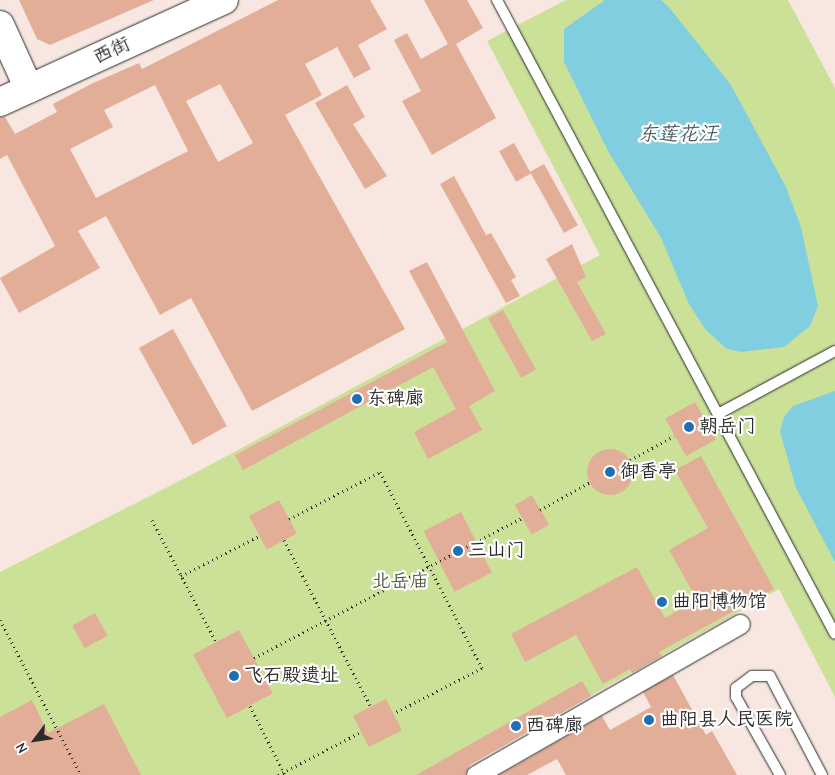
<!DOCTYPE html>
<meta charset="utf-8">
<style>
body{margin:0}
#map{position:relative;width:835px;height:775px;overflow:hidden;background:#f7e7e0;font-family:"Comic Neue","LXGW WenKai TC",sans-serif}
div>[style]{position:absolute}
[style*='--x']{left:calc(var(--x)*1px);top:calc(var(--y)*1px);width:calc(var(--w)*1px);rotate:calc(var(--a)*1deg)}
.green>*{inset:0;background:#cae197}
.water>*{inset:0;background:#82cee1}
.building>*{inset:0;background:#e3ae97;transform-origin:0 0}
.round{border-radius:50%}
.path>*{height:3px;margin-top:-1.5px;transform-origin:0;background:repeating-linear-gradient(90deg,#2b2b2b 0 1px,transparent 0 5px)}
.roads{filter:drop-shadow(0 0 1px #2b2b2b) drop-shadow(0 0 1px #2b2b2b)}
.lane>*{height:10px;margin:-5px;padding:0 5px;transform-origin:5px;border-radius:5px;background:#fff}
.street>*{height:19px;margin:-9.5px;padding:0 9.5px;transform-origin:9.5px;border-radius:9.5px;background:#fff}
.secondary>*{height:28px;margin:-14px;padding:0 14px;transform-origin:14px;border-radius:14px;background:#fff}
.dots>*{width:14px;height:14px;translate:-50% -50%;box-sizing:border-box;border:2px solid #fff;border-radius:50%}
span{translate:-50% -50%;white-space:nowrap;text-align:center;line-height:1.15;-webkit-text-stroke:4.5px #fff;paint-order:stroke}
.street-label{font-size:19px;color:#2b2b2b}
.poi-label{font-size:19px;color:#2b2b2b}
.left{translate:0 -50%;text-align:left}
.park-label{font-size:19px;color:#535846}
.water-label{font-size:20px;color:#455c62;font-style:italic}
.north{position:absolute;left:10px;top:715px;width:50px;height:50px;-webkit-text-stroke:4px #fff;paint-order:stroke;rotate:239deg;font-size:14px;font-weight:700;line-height:20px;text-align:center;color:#2b2b2b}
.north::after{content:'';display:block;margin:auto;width:18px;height:22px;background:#2b2b2b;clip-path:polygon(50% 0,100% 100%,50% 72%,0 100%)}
</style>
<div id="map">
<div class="green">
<div style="clip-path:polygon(566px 0,788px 0,835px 88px,835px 697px,779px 589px,450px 775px,0 775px,0 572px,197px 472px,600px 255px,487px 41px)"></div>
</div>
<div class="water">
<div style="clip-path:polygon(605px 0,661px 0,668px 6px,731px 85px,786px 187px,801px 227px,818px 306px,810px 326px,784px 347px,741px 352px,727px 349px,705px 329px,689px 304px,661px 238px,608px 151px,564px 62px,564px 29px)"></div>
<div style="clip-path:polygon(835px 391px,835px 562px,796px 488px,780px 431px,784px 417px,793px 406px)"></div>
</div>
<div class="building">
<div style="clip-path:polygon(19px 0,154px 0,50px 45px,37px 39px)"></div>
<div style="clip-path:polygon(evenodd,278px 0,370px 0,387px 29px,358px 45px,371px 69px,354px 78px,337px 47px,305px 64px,322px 95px,285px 115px,405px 329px,252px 411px,191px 298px,160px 315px,106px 216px,78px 231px,100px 268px,19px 313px,0 278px,55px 246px,7px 155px,0 159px,0 117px,5px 117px,15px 134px,57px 112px,53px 104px,91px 84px,139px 63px,142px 69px,278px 0,220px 84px,253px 143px,218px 162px,186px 101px,220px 84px,278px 0,155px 85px,188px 151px,96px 198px,70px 149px,113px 127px,104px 110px,155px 85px)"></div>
<div style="clip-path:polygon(424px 0,467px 0,483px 28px,456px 44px,496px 118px,432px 155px,402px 101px,421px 91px,394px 40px,407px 33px,421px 59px,448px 44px)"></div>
<div style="clip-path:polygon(347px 85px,365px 117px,353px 124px,387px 176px,365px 189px,315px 103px)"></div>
<div style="left:514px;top:143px;width:35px;height:17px;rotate:61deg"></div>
<div style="left:544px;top:164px;width:70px;height:16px;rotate:61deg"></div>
<div style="clip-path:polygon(454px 176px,486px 235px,491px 233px,516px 277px,511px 280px,520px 296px,506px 303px,440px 184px)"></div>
<div style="clip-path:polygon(572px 244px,586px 277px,577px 282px,606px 334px,592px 341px,546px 259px)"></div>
<div style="clip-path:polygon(427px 262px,495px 391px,469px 406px,482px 430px,428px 459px,414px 432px,456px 409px,433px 367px,243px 470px,235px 455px,447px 342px,409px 271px)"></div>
<div style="left:503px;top:310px;width:68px;height:17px;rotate:61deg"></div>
<div style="left:173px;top:329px;width:111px;height:39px;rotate:61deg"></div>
<div style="left:695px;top:402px;width:43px;height:34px;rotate:61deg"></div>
<div class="round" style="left:587px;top:449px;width:46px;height:46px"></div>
<div style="clip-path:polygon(701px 456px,774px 589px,659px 652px,662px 656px,632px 673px,630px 669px,603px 684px,576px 635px,525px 662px,511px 634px,637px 567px,665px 618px,697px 600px,669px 550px,708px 528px,675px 470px)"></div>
<div style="left:532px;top:495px;width:34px;height:20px;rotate:60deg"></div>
<div style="left:279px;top:500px;width:38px;height:34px;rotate:62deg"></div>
<div style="left:461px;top:512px;width:68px;height:42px;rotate:63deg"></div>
<div style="left:95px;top:613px;width:26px;height:26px;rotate:61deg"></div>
<div style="left:239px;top:630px;width:72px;height:52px;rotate:62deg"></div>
<div style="clip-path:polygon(673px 675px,706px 735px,712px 731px,737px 775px,566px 775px,557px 759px,527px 775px,499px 775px,602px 716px,610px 730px,651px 707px,643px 692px)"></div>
<div style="clip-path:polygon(582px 681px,591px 696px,470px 765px,465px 775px,416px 775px)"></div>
<div style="left:386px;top:699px;width:35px;height:37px;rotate:63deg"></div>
<div style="clip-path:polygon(32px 700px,48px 733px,104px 704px,141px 775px,0 775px,0 717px)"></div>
</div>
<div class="path">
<div style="--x:630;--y:460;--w:50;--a:-28.6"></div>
<div style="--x:540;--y:510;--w:57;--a:-29.2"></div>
<div style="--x:289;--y:519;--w:102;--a:-27.3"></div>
<div style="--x:380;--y:472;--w:221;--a:62.5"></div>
<div style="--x:482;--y:668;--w:99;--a:152.9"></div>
<div style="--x:152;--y:520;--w:138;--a:62.3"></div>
<div style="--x:284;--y:540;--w:188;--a:62.5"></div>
<div style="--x:181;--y:576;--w:88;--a:-27.1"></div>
<div style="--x:0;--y:620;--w:175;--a:62.4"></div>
<div style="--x:254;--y:658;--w:302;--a:-27.6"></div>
<div style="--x:250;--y:706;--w:77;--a:63.1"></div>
<div style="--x:278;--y:775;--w:93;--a:-27.4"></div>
</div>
<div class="roads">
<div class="lane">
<div style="--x:497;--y:0;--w:718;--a:61.94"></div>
<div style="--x:718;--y:414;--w:133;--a:-28.3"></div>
<div style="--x:780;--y:775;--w:90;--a:-119.4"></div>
<div style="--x:736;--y:697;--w:9;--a:-90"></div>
<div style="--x:736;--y:688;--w:20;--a:-37"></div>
<div style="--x:752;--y:676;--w:18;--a:0"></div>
<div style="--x:770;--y:676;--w:112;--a:62.3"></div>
</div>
<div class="street">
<div style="--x:476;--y:775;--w:304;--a:-29.8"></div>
</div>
<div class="secondary">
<div style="--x:0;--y:25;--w:70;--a:65.6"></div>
<div style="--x:0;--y:102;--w:246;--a:-24.5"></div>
</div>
</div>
<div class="dots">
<div style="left:357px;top:399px;background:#1f6fb2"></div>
<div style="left:689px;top:427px;background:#1f6fb2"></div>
<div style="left:610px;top:472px;background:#1f6fb2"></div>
<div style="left:458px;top:551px;background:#1f6fb2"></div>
<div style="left:662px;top:602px;background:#1f6fb2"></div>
<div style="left:234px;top:676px;background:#1f6fb2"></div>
<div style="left:649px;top:720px;background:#1f6fb2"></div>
<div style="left:516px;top:726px;background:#1f6fb2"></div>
</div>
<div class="street-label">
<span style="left:112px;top:51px;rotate:-25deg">西街</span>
</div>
<div class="poi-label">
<span class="left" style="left:367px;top:399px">东碑廊</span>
<span class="left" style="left:699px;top:427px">朝岳门</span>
<span class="left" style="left:620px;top:472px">御香亭</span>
<span class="left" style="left:468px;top:551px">三山门</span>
<span class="left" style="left:672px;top:602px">曲阳博物馆</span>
<span class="left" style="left:244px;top:676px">飞石殿遗址</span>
<span class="left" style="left:660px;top:720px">曲阳县人民医院</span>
<span class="left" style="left:526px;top:726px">西碑廊</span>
</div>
<div class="park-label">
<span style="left:400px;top:582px">北岳庙</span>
</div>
<div class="water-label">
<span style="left:678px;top:133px">东莲花汪</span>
</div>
<div class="north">N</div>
</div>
